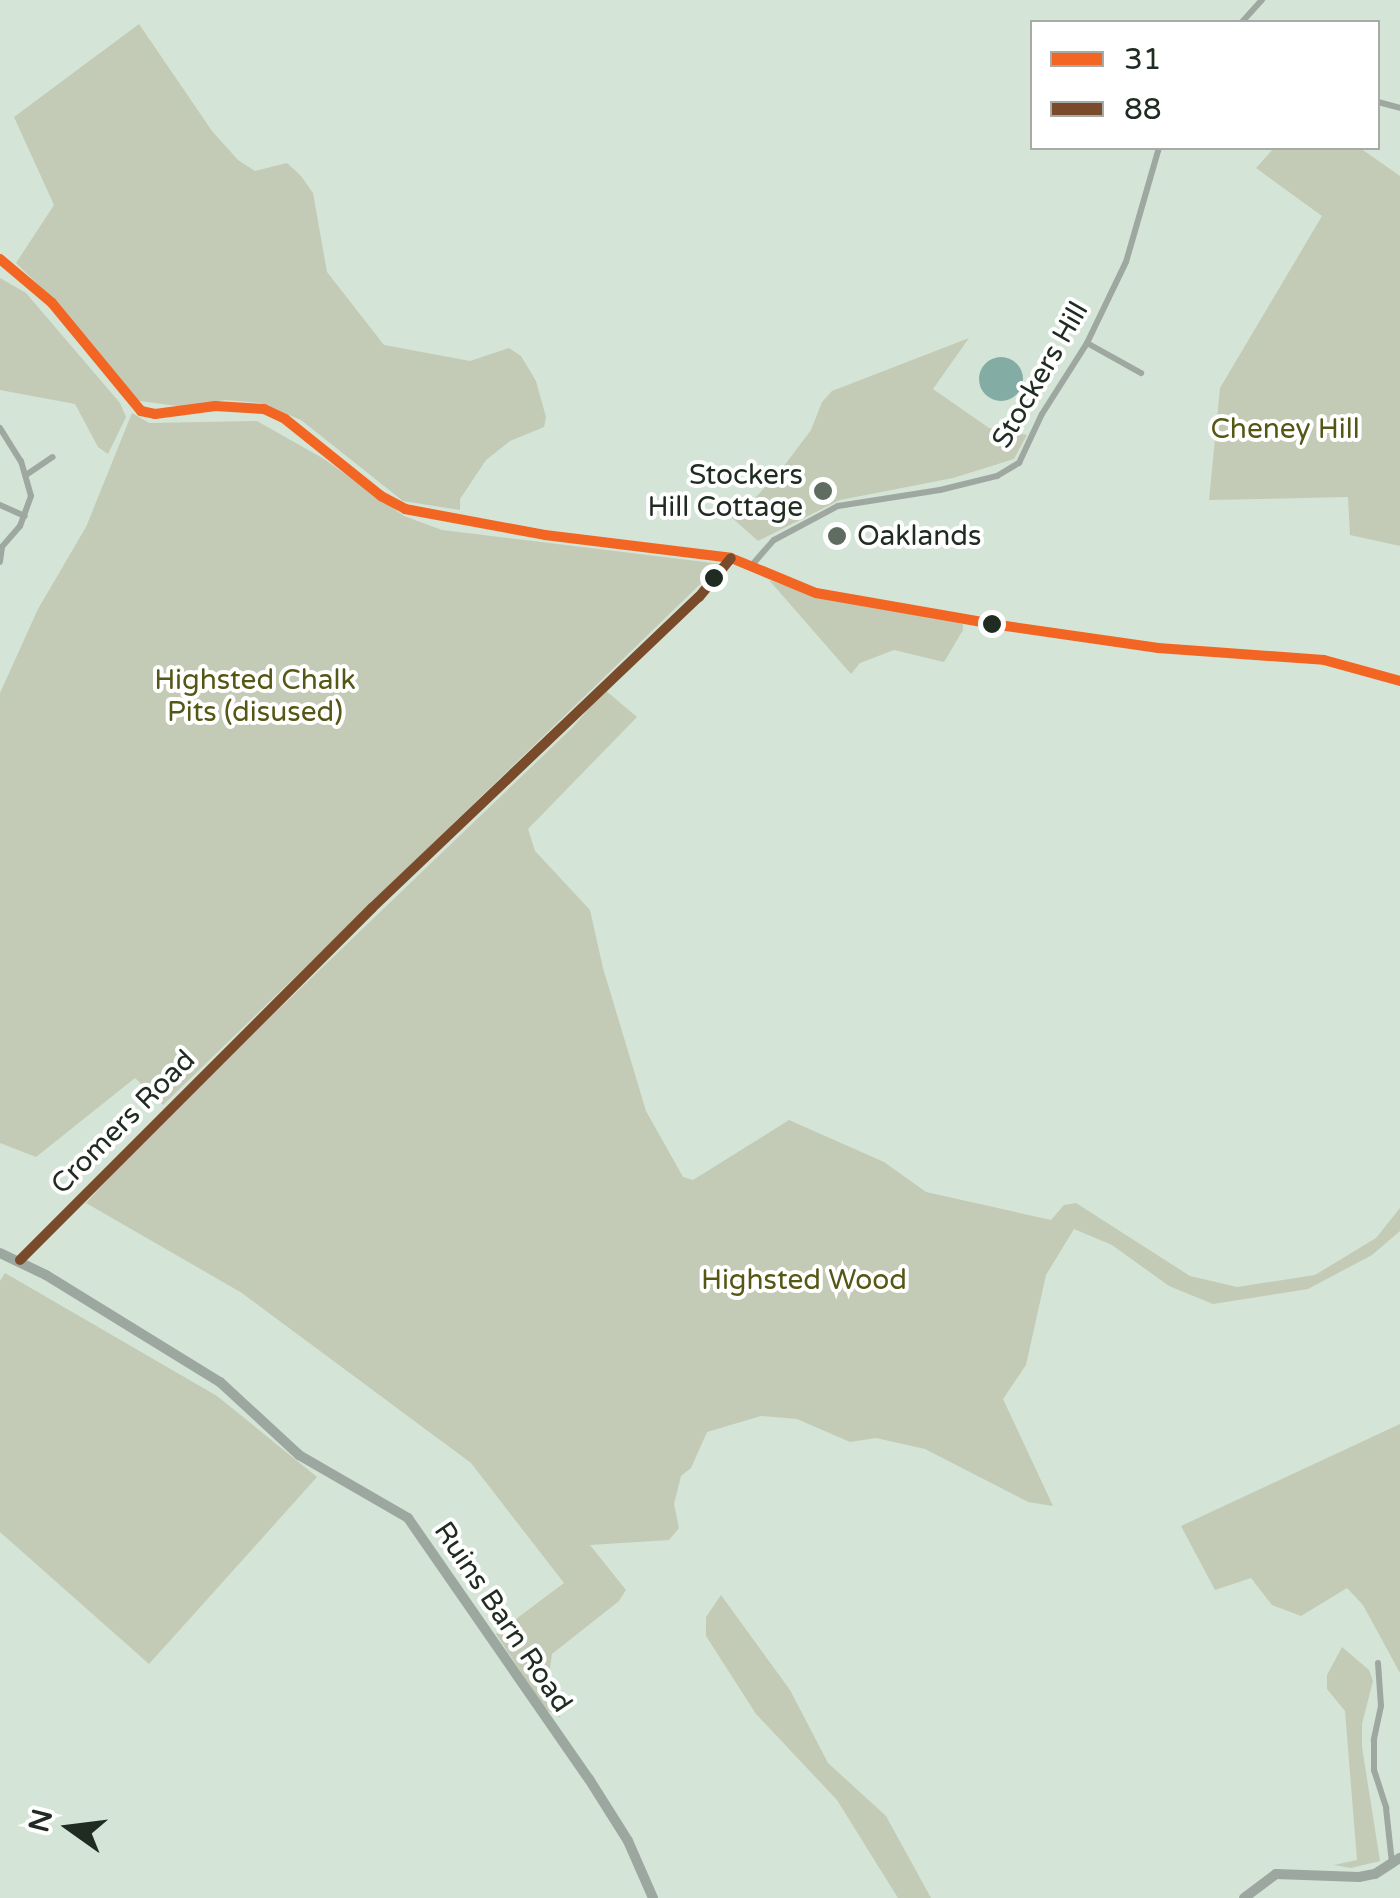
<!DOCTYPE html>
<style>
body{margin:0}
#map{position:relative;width:1400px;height:1898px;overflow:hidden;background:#d4e4d6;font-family:"Varela Round",sans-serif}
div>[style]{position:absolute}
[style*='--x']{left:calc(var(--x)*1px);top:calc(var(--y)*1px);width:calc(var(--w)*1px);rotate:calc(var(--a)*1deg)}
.green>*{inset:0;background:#c3cbb6}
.water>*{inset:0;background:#83ada4}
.round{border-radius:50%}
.street>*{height:6px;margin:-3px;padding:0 3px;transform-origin:3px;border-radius:3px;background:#9ea8a1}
.secondary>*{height:10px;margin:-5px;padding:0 5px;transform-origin:5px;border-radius:5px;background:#9ca89f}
.bus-1>*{height:10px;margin:-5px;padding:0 5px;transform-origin:5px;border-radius:5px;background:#f26522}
.bus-2>*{height:10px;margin:-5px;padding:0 5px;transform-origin:5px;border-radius:5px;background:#7a4b2a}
.dots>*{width:28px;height:28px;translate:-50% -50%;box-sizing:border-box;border:5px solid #fff;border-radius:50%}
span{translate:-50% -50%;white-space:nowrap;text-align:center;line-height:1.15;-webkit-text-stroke:8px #fff;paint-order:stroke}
.street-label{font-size:28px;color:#202c22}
.park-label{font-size:28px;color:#555714}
.poi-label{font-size:28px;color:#202c22}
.right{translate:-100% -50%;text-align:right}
.left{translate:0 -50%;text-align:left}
.legend{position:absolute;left:1030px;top:20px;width:350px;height:130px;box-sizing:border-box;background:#fff;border:2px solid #a6aba7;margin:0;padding:12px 18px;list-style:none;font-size:30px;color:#202c22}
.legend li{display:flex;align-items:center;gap:20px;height:50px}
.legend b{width:50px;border:2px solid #a6aba7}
.north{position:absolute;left:20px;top:1778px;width:100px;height:100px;-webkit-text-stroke:8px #fff;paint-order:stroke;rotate:284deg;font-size:28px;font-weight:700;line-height:40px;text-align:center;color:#202c22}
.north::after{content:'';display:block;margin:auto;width:35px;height:45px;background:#202c22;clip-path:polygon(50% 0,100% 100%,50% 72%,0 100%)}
</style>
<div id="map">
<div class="green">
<div style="clip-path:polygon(139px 24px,212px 131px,238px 160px,255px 171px,287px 163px,301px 176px,313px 193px,327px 272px,384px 345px,470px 361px,509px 348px,521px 356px,536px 381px,546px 417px,544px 427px,510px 441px,486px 460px,460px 499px,460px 510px,403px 501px,301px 420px,261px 403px,225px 400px,184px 407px,133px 400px,55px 301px,16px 263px,54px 205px,14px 117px)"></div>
<div style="clip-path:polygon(1274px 148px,1360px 148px,1400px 176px,1400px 546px,1350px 535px,1348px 497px,1209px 500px,1220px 388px,1322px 216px,1256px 168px)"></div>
<div style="clip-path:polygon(0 278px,26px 293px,120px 403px,126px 417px,108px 454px,98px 447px,75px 404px,0 390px)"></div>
<div style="clip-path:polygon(969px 338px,933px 389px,989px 428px,1027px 435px,1014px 459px,953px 478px,840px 500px,758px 541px,730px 516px,756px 497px,784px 466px,811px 430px,822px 402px,832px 391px)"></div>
<div style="clip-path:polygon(132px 413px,149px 423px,257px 421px,324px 459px,404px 516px,442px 530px,721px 564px,163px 1105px,135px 1078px,36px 1157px,0 1143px,0 693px,38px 609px,86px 527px)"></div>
<div style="clip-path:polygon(769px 580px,814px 596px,963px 624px,963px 630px,944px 662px,894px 650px,860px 663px,851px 674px)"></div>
<div style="clip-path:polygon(605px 690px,637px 717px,528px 829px,535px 851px,590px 910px,603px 968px,646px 1111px,683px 1177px,693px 1180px,789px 1120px,884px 1162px,926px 1192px,1051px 1220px,1064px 1205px,1076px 1203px,1190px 1276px,1237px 1287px,1315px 1275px,1376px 1238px,1400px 1208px,1400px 1231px,1372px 1255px,1308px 1289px,1213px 1304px,1169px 1286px,1112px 1245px,1074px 1229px,1046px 1275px,1026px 1365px,1003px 1399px,1053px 1506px,1028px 1502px,925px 1449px,876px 1438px,850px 1442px,797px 1419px,761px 1416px,707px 1432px,691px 1468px,681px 1476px,674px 1504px,679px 1528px,669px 1540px,590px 1545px,626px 1590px,619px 1601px,552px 1654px,546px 1696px,561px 1718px,545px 1709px,496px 1634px,564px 1583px,471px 1463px,242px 1293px,86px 1203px,159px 1124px,573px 727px)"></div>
<div style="clip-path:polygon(5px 1273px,217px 1396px,317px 1477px,149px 1664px,0 1532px,0 1281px)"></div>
<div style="clip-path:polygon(1400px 1424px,1400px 1673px,1363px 1605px,1347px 1588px,1301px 1616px,1272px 1605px,1251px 1578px,1215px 1590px,1181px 1526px)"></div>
<div style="clip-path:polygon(721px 1595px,790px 1690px,828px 1763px,886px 1816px,931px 1898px,898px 1898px,837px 1800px,756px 1714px,706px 1636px,706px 1617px)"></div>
<div style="clip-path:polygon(1342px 1647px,1369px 1670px,1373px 1681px,1362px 1724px,1362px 1747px,1380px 1861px,1351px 1868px,1334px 1865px,1357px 1860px,1345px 1711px,1327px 1689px,1327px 1675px)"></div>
</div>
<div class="water">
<div class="round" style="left:979px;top:357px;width:44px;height:44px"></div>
</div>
<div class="street">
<div style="--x:1242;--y:22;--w:30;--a:-48"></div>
<div style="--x:1378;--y:102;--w:23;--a:15"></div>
<div style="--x:0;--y:259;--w:68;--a:40.2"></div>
<div style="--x:52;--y:303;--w:140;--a:50.5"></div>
<div style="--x:141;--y:411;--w:14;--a:12"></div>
<div style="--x:155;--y:414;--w:61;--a:-7.6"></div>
<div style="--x:215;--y:406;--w:49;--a:3.5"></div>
<div style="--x:264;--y:409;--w:23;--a:25"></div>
<div style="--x:285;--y:419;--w:123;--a:38.7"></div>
<div style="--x:381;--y:496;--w:27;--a:28"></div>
<div style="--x:405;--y:509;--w:142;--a:10.5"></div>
<div style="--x:545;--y:535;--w:187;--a:7"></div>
<div style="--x:731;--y:558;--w:92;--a:22.4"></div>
<div style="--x:816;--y:593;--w:186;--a:9.9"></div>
<div style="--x:999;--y:625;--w:161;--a:8.2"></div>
<div style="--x:1158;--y:648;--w:166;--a:4.1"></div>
<div style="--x:1324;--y:660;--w:79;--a:15.4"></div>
<div style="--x:1087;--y:343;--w:62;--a:29.1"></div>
<div style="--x:0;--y:428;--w:39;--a:58"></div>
<div style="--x:21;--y:461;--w:36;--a:74"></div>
<div style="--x:31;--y:496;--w:32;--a:110"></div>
<div style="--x:20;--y:526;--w:28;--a:131"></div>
<div style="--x:2;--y:547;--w:15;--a:98"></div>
<div style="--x:26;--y:475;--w:32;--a:-34"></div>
<div style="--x:0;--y:505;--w:27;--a:24"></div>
<div style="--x:752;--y:565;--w:33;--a:-49"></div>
<div style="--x:774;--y:540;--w:72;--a:-28"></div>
<div style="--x:838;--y:506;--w:103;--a:-8.9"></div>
<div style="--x:940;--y:490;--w:59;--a:-13.8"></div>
<div style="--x:997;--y:476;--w:26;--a:-31"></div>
<div style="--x:1019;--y:463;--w:54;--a:-64.9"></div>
<div style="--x:1042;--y:414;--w:84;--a:-57.6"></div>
<div style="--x:1087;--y:343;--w:90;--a:-64.3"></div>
<div style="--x:1126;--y:262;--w:119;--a:-73.9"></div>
<div style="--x:20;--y:1260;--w:498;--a:-45"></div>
<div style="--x:372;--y:908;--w:451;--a:-43.6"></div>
<div style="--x:699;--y:597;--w:50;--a:-50.6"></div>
<div style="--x:1378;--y:1663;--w:43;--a:86"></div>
<div style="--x:1381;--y:1706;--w:35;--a:102"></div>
<div style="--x:1374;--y:1740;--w:30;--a:90"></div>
<div style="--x:1374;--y:1770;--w:40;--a:72"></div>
<div style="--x:1386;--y:1808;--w:55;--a:83.8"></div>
</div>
<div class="secondary">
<div style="--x:0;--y:1253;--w:51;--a:25.6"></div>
<div style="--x:46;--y:1275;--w:204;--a:31.6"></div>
<div style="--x:220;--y:1382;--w:108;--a:42.7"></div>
<div style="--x:299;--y:1455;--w:126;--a:30"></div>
<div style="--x:408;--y:1518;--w:318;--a:55.3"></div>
<div style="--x:589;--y:1779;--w:73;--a:57.8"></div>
<div style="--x:628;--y:1841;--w:62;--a:66.3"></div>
<div style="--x:1244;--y:1898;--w:40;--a:-37"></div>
<div style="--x:1276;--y:1874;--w:83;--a:2.1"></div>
<div style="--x:1359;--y:1877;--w:16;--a:-11"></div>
<div style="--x:1375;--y:1874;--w:30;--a:-33"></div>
</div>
<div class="bus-1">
<div style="--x:0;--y:259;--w:68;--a:40.2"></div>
<div style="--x:52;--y:303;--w:140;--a:50.5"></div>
<div style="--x:141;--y:411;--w:14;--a:12"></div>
<div style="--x:155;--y:414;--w:61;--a:-7.6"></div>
<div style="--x:215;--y:406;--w:49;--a:3.5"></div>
<div style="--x:264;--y:409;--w:23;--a:25"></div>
<div style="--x:285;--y:419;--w:123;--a:38.7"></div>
<div style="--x:381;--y:496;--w:27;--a:28"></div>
<div style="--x:405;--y:509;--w:142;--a:10.5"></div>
<div style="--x:545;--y:535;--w:187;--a:7"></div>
<div style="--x:731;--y:558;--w:92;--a:22.4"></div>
<div style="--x:816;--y:593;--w:186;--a:9.9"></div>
<div style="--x:999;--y:625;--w:161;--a:8.2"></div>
<div style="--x:1158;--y:648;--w:166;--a:4.1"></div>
<div style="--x:1324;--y:660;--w:79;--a:15.4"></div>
</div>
<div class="bus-2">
<div style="--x:20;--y:1260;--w:498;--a:-45"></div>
<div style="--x:372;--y:908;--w:451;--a:-43.6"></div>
<div style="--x:699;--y:597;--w:50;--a:-50.6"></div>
</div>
<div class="dots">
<div style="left:823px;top:491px;background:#5f6c61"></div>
<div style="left:837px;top:536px;background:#5f6c61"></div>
<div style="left:714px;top:578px;background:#202c22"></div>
<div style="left:992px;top:624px;background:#202c22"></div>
</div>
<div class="street-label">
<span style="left:1040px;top:375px;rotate:-60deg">Stockers Hill</span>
<span style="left:123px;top:1122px;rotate:-45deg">Cromers Road</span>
<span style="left:503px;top:1617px;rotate:56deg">Ruins Barn Road</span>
</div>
<div class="park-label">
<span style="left:1285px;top:429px">Cheney Hill</span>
<span style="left:255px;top:696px">Highsted Chalk<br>Pits (disused)</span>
<span style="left:804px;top:1280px">Highsted Wood</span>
</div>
<div class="poi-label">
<span class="right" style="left:803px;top:491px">Stockers<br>Hill Cottage</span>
<span class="left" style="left:857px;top:536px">Oaklands</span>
</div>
<ul class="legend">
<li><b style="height:12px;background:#f26522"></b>31</li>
<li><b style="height:12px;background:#7a4b2a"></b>88</li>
</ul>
<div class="north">N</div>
</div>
